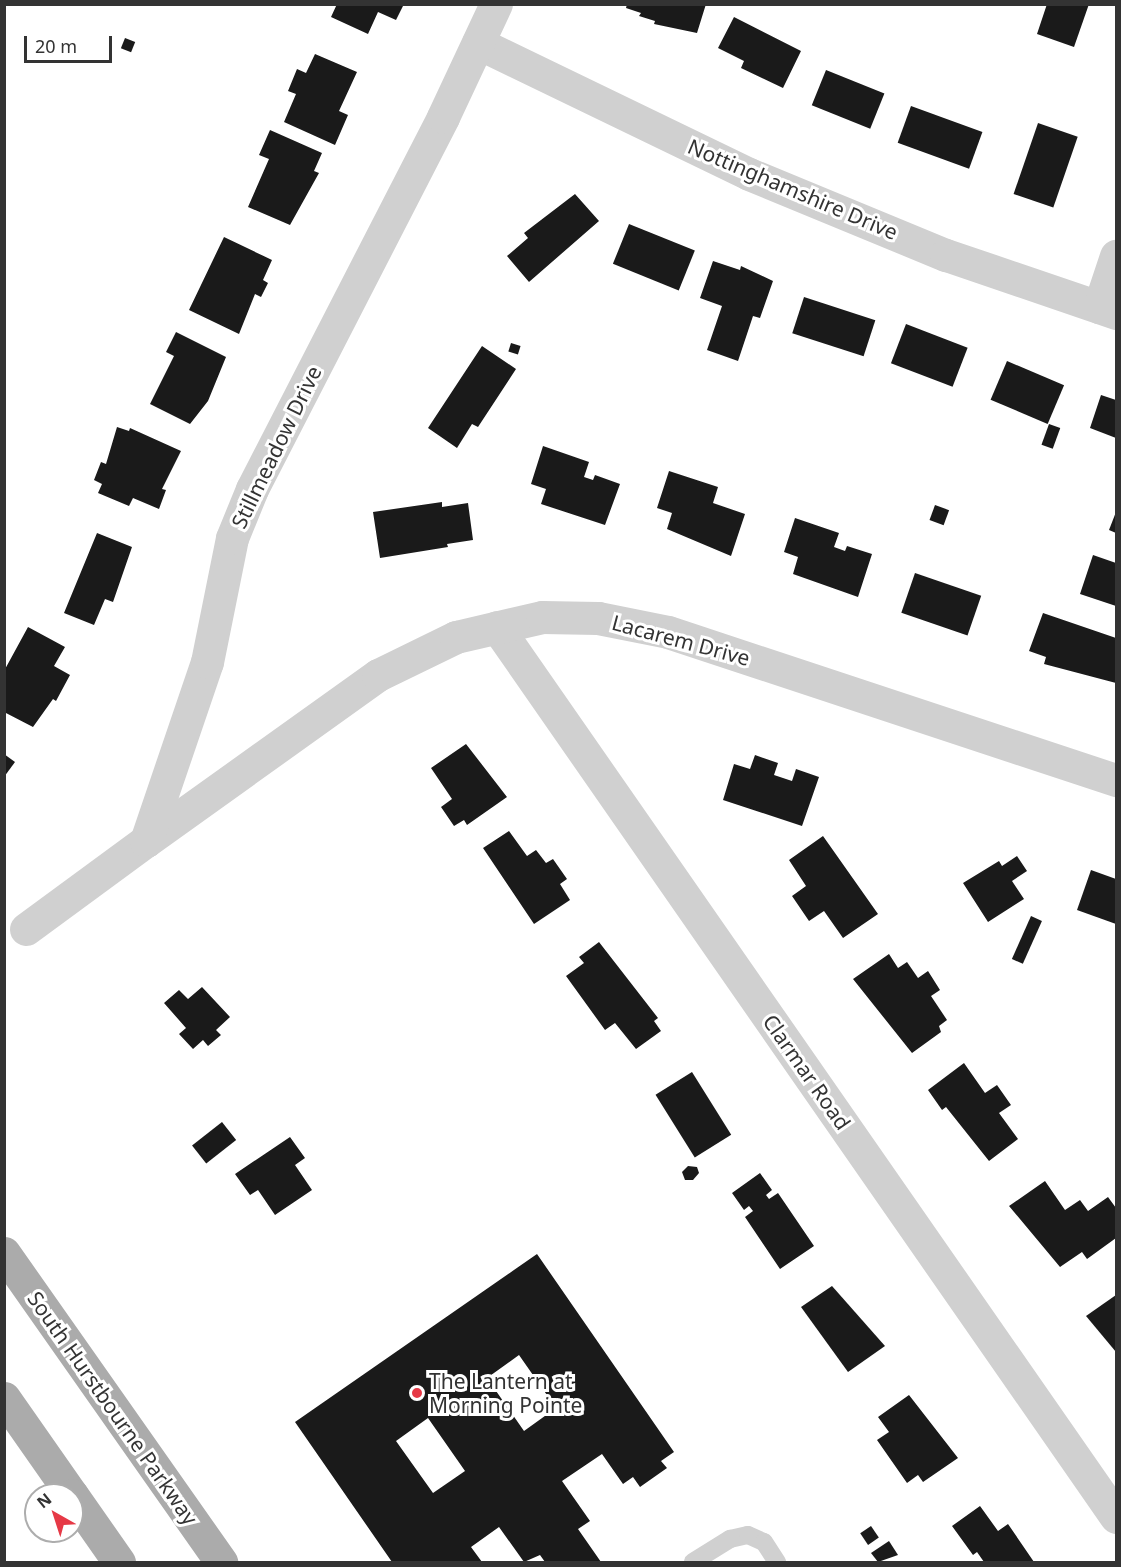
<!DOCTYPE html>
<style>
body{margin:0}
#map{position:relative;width:1121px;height:1567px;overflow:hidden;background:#fff;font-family:"Noto Sans",sans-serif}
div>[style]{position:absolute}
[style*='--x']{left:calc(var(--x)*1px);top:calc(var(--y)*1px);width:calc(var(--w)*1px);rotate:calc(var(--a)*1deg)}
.building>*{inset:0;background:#1a1a1a;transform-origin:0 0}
.service>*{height:18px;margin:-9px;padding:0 9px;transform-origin:9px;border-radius:9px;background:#d0d0d0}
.minor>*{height:33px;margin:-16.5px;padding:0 16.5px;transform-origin:16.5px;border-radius:16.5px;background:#d0d0d0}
.primary>*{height:33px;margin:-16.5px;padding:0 16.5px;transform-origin:16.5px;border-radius:16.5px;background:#ababab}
.dots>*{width:16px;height:16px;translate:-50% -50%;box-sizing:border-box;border:3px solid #fff;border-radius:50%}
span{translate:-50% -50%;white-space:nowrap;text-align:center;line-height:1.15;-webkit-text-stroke:6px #fff;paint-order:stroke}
.street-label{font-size:21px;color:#333}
.poi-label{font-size:21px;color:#333}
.left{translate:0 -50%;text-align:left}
.frame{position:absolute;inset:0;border:6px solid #333;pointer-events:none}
.north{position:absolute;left:24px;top:1483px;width:60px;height:60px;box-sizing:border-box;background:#fff;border:2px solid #adadad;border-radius:50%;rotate:321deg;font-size:16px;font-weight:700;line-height:24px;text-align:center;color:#333}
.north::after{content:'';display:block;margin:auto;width:21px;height:27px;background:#e63946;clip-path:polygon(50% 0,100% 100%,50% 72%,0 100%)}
.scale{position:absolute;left:24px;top:36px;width:88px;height:27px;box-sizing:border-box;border:3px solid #333;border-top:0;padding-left:8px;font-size:18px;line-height:21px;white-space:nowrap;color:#333;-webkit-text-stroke:4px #fff;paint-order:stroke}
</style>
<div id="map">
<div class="building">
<div style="clip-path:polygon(337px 4px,404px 4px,396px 20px,378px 12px,368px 34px,331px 17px)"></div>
<div style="clip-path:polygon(627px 4px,706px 4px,697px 33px,654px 24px,655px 21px,639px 16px,641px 13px,626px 8px)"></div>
<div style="clip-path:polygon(1047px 4px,1089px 4px,1074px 47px,1037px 34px)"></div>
<div style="clip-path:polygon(734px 17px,801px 51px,783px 88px,741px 68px,744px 61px,718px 48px)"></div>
<div style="left:125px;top:38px;width:11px;height:11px;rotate:22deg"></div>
<div style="clip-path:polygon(315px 54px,357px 72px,339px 111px,348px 115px,335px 145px,284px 122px,296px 94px,288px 91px,297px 69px,306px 73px)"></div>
<div style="left:826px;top:70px;width:63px;height:38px;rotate:22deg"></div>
<div style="left:911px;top:106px;width:76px;height:39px;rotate:20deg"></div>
<div style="left:1038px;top:123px;width:42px;height:75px;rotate:19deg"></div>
<div style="clip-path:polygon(270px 130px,322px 153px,314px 171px,319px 173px,290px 225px,248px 207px,269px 159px,259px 155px)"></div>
<div style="clip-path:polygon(575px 194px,599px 221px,529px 282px,507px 256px,528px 238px,524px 233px)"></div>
<div style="left:629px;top:224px;width:71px;height:43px;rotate:22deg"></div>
<div style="clip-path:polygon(224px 237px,272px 260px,263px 280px,268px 283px,261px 297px,255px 294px,239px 334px,189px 310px)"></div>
<div style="clip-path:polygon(713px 261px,740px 270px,741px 266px,773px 281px,760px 318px,753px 316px,738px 361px,707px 350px,722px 306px,700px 298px)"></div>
<div style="left:804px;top:297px;width:75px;height:38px;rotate:18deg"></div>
<div style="left:906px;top:324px;width:66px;height:42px;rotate:21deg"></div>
<div style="clip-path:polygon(176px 332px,226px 357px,208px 401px,190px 424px,150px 404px,174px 356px,166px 352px)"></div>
<div style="left:511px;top:343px;width:10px;height:9px;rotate:17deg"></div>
<div style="clip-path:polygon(482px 346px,516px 369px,478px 427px,472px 424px,457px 448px,428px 428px)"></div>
<div style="left:1007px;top:361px;width:62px;height:42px;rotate:23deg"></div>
<div style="clip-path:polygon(1101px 395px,1116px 400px,1116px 438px,1090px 428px)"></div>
<div style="left:1049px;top:424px;width:12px;height:22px;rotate:20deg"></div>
<div style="clip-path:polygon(117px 427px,129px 431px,130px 428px,181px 451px,162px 489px,166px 490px,159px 509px,133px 498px,129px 506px,98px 493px,102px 484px,94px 480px,101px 462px,106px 464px)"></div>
<div style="clip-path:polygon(543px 446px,589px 462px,584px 477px,593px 480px,595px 475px,620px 484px,605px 525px,541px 504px,546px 489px,531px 484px)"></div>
<div style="clip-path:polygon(669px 471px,718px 487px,713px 503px,745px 514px,731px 556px,667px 529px,672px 513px,657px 508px)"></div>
<div style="clip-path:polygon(442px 502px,442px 507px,468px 503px,473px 540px,447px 544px,448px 547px,380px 558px,373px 512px)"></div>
<div style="left:935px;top:505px;width:15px;height:16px;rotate:20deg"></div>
<div style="clip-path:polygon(1116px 512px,1116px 533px,1109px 530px)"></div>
<div style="clip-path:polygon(795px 518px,839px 533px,834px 547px,845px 551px,847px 546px,872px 554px,858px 597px,793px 574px,798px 557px,784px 552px)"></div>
<div style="clip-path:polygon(97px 533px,132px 547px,113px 602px,105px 599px,94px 625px,64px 613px)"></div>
<div style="clip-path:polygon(1093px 555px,1116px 563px,1116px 606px,1080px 594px)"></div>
<div style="left:915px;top:573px;width:70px;height:42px;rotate:19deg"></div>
<div style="clip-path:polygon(1043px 613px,1116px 638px,1116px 683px,1044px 664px,1046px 657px,1029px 651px)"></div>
<div style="clip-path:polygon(28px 627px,65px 647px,54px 666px,70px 675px,56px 701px,53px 699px,33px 727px,4px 712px,4px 671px)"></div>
<div style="clip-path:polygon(466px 744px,507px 797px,467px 825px,464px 820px,454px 826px,441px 807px,452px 799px,431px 768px)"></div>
<div style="clip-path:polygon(4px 754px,15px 762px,4px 777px)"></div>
<div style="clip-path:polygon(755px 755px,778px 763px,774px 775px,792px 781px,796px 769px,819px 777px,802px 826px,723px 800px,734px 764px,750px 769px)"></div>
<div style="clip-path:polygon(509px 831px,527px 856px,536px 850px,546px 863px,553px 859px,567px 879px,560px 884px,570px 900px,534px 924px,483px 848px)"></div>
<div style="clip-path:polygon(823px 836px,878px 914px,843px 938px,824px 911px,809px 921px,792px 896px,806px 886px,789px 860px)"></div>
<div style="clip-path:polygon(1017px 856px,1027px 871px,1012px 881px,1024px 899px,988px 922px,963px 883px,999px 861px,1002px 866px)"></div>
<div style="clip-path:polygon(1091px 870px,1116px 879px,1116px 924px,1077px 910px)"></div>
<div style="left:1031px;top:916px;width:12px;height:47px;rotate:24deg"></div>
<div style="clip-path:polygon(599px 942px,658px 1018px,654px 1021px,661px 1031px,636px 1049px,615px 1023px,605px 1030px,566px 976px,584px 963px,579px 957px)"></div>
<div style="clip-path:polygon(889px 954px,898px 968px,907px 962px,918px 978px,928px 971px,940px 990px,931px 996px,947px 1020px,939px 1026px,941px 1032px,912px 1053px,853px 979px)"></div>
<div style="clip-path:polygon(202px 987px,230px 1017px,216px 1030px,221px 1035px,208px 1046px,203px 1040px,193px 1049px,179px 1034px,186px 1028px,164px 1003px,179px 990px,188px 999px)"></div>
<div style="clip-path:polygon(964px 1063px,985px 1093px,997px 1085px,1011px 1105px,999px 1113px,1018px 1139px,989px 1161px,946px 1107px,942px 1110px,928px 1090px)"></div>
<div style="left:692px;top:1072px;width:74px;height:43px;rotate:58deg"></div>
<div style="left:222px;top:1122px;width:23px;height:38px;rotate:52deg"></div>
<div style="clip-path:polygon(290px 1137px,305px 1158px,295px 1165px,312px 1190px,275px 1215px,258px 1190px,250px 1195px,235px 1174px)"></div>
<div style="clip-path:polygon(688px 1166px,697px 1167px,699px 1173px,693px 1180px,685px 1180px,682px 1172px)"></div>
<div style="clip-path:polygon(760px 1173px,772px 1190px,766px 1195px,769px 1199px,778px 1193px,814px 1246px,780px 1269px,745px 1217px,753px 1211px,749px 1206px,744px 1210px,732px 1193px)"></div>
<div style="clip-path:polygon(1045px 1181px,1065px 1210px,1080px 1200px,1088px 1211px,1108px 1197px,1116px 1208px,1116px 1238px,1087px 1259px,1082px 1252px,1060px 1267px,1009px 1206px)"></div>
<div style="clip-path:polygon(evenodd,537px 1254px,674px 1452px,661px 1461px,667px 1468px,640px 1487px,633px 1477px,623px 1484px,602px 1454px,562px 1481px,590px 1521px,578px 1529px,601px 1562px,545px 1562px,540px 1555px,524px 1562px,499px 1527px,471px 1547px,482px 1562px,392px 1562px,295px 1422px,537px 1254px,519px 1355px,556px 1408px,524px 1431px,487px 1378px,519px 1355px,537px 1254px,428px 1418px,465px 1471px,433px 1493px,396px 1441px,428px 1418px)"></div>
<div style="clip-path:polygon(832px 1286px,885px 1346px,848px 1372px,801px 1307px)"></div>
<div style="clip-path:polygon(1116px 1295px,1116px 1352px,1086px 1316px)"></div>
<div style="clip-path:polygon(909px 1395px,958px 1458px,923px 1482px,918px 1475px,907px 1483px,877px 1440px,889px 1432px,878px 1417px)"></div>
<div style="clip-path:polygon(980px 1506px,998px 1531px,1008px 1524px,1034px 1562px,984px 1562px,977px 1552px,973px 1555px,952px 1526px)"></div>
<div style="left:871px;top:1526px;width:14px;height:13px;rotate:56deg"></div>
<div style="clip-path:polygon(889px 1541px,898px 1555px,878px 1562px,871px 1553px)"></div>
</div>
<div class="service">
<div style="--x:693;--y:1562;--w:44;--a:-31.9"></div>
<div style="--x:730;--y:1539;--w:18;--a:-13"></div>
<div style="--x:748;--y:1535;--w:17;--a:24"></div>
<div style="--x:764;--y:1542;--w:24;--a:57"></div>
</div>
<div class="minor">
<div style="--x:478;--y:43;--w:301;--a:25.8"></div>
<div style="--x:749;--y:174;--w:213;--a:22.4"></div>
<div style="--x:946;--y:255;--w:180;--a:18.8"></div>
<div style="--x:1099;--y:307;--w:54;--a:-71.6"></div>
<div style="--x:497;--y:627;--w:1084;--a:55.18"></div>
<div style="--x:146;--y:841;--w:285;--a:-35.6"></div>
<div style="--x:378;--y:675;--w:87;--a:-26"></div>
<div style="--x:456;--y:637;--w:88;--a:-13.1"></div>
<div style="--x:542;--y:617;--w:56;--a:1"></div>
<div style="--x:598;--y:618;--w:71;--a:11.3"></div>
<div style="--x:668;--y:632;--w:472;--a:18.3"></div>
<div style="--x:26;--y:929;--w:149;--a:-36.3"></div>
<div style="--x:146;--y:841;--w:189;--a:-71.2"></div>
<div style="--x:207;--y:662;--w:126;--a:-78.6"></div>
<div style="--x:232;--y:538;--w:53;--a:-67.8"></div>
<div style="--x:252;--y:489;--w:418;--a:-62.8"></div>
<div style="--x:443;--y:117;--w:125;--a:-64.9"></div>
</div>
<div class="primary">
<div style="--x:4;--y:1253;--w:378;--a:54.9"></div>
<div style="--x:4;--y:1398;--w:118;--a:55"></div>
<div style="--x:72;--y:1495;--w:82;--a:55"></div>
</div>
<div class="dots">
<div style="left:417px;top:1393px;background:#e63946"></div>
</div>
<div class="street-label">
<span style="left:793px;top:189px;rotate:23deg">Nottinghamshire Drive</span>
<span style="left:276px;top:447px;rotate:-64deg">Stillmeadow Drive</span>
<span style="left:681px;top:640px;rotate:15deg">Lacarem Drive</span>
<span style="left:807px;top:1072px;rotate:55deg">Clarmar Road</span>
<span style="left:113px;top:1408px;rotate:55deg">South Hurstbourne Parkway</span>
</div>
<div class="poi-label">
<span class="left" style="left:429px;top:1393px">The Lantern at<br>Morning Pointe</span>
</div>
<div class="frame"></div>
<div class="north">N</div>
<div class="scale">20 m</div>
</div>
